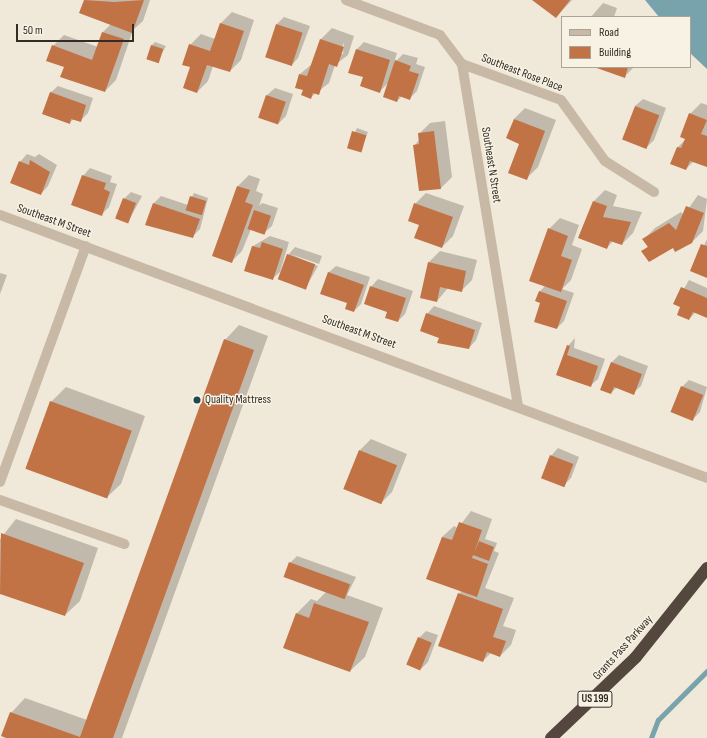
<!DOCTYPE html>
<style>
body{margin:0}
#map{position:relative;width:707px;height:738px;overflow:hidden;background:#f0e8d8;font-family:"Sofia Sans Condensed",sans-serif}
div>[style]{position:absolute}
[style*='--x']{left:calc(var(--x)*1px);top:calc(var(--y)*1px);width:calc(var(--w)*1px);rotate:calc(var(--a)*1deg)}
.water>*{inset:0;background:#79a3ac}
.shadow>*{inset:0;background:#0003}
.stream>*{height:4.5px;margin:-2.25px;padding:0 2.25px;transform-origin:2.25px;border-radius:2.25px;background:#79a3ac}
.building>*{inset:0;background:#c27345;transform-origin:0 0}
.minor>*{height:10px;margin:-5px;padding:0 5px;transform-origin:5px;border-radius:5px;background:#c7b9a5}
.highway>*{height:12px;margin:-6px;padding:0 6px;transform-origin:6px;border-radius:6px;background:#54473d}
.dots>*{width:11px;height:11px;translate:-50% -50%;box-sizing:border-box;border:2px solid #f8f2e4;border-radius:50%}
span{translate:-50% -50%;white-space:nowrap;text-align:center;line-height:1.15;-webkit-text-stroke:3px #f8f2e4;paint-order:stroke}
.shield-label span{padding:1px 3px;background:#f8f2e4;border:1px solid;border-radius:3px;-webkit-text-stroke-width:0}
.shield-label{font-size:11px;color:#332c26;font-weight:700}
.street-label{font-size:12px;color:#332c26}
.poi-label{font-size:12px;color:#332c26}
.left{translate:0 -50%;text-align:left}
.legend{position:absolute;left:561px;top:16px;width:130px;height:52px;box-sizing:border-box;background:#f8f2e4;border:1px solid #a9a398;margin:0;padding:5px 7px;list-style:none;font-size:12px;color:#332c26}
.legend li{display:flex;align-items:center;gap:8px;height:20px}
.legend b{width:20px;border:1px solid #a9a398}
.scale{position:absolute;left:16px;top:24px;width:118px;height:18px;box-sizing:border-box;border:2px solid #332c26;border-top:0;padding-left:5px;font-size:12px;line-height:14px;white-space:nowrap;color:#332c26;-webkit-text-stroke:3px #f8f2e4;paint-order:stroke}
</style>
<div id="map">
<div class="water">
<div style="clip-path:polygon(645px 0,707px 0,707px 69px,690px 53px,690px 17px,659px 17px)"></div>
</div>
<div class="shadow">
<div style="clip-path:polygon(85px 0,150px 0,143px 21px,133px 30px,116px 80px,105px 91px,65px 66px,53px 46px,64px 35px,98px 47px,103px 32px,111px 24px,81px 12px)"></div>
<div style="clip-path:polygon(534px 0,572px 0,556px 17px)"></div>
<div style="clip-path:polygon(603px 3px,617px 8px,614px 17px,591px 17px)"></div>
<div style="clip-path:polygon(232px 12px,254px 20px,241px 60px,230px 71px,213px 66px,208px 81px,197px 92px,190px 45px,201px 34px,215px 39px,221px 23px)"></div>
<div style="clip-path:polygon(284px 17px,310px 26px,298px 58px,291px 66px,277px 24px)"></div>
<div style="clip-path:polygon(evenodd,332px 28px,354px 36px,348px 55px,335px 65px,329px 83px,311px 97px,304px 90px,300px 74px,312px 64px,321px 39px,332px 28px,344px 42px,343px 54px,340px 54px,344px 42px)"></div>
<div style="clip-path:polygon(155px 42px,166px 46px,157px 62px,152px 45px)"></div>
<div style="clip-path:polygon(364px 42px,397px 53px,394px 63px,403px 54px,418px 58px,416px 64px,425px 67px,417px 91px,410px 98px,402px 96px,397px 101px,389px 82px,379px 92px,364px 77px,357px 49px)"></div>
<div style="clip-path:polygon(597px 67px,634px 67px,624px 77px)"></div>
<div style="clip-path:polygon(58px 86px,93px 98px,88px 113px,80px 121px,74px 119px,69px 123px,50px 93px)"></div>
<div style="clip-path:polygon(275px 88px,293px 94px,286px 116px,279px 123px,267px 95px)"></div>
<div style="clip-path:polygon(643px 99px,666px 108px,654px 140px,646px 148px,635px 106px)"></div>
<div style="clip-path:polygon(701px 103px,707px 105px,707px 166px,694px 161px,686px 169px,671px 163px,678px 147px,686px 139px,690px 114px)"></div>
<div style="clip-path:polygon(525px 108px,556px 120px,538px 167px,527px 178px,514px 119px)"></div>
<div style="clip-path:polygon(445px 121px,452px 177px,441px 188px,420px 190px,415px 145px,419px 140px,419px 134px,430px 123px)"></div>
<div style="clip-path:polygon(357px 128px,368px 132px,360px 151px,348px 147px)"></div>
<div style="clip-path:polygon(27px 154px,35px 157px,39px 154px,57px 165px,48px 186px,41px 194px,20px 162px)"></div>
<div style="clip-path:polygon(90px 168px,112px 176px,110px 182px,117px 184px,109px 207px,101px 215px,83px 176px)"></div>
<div style="clip-path:polygon(249px 175px,260px 179px,256px 191px,263px 194px,259px 206px,262px 203px,278px 208px,272px 226px,264px 233px,251px 229px,242px 251px,231px 262px,238px 186px)"></div>
<div style="clip-path:polygon(605px 190px,617px 195px,613px 206px,642px 212px,633px 233px,622px 244px,613px 241px,607px 248px,580px 237px,594px 201px)"></div>
<div style="clip-path:polygon(131px 192px,142px 196px,128px 222px,124px 199px)"></div>
<div style="clip-path:polygon(194px 193px,208px 198px,200px 229px,193px 236px,146px 224px,154px 203px,161px 196px,188px 205px)"></div>
<div style="clip-path:polygon(426px 193px,464px 206px,453px 236px,442px 247px,420px 224px,415px 204px)"></div>
<div style="clip-path:polygon(698px 195px,707px 199px,703px 231px,692px 242px,643px 251px,648px 246px,644px 239px,655px 228px,681px 212px,684px 215px)"></div>
<div style="clip-path:polygon(560px 218px,579px 225px,572px 245px,582px 249px,571px 280px,562px 289px,574px 293px,564px 321px,557px 328px,542px 303px,540px 291px,545px 286px,549px 229px)"></div>
<div style="clip-path:polygon(270px 236px,289px 242px,280px 272px,272px 279px,245px 270px,253px 246px)"></div>
<div style="clip-path:polygon(707px 239px,707px 277px,692px 271px)"></div>
<div style="clip-path:polygon(295px 247px,322px 256px,319px 264px,290px 254px,318px 266px,306px 287px,288px 255px)"></div>
<div style="clip-path:polygon(440px 251px,477px 260px,472px 280px,461px 291px,448px 288px,437px 301px,429px 262px)"></div>
<div style="clip-path:polygon(336px 266px,370px 277px,361px 304px,354px 311px,328px 273px)"></div>
<div style="clip-path:polygon(0 273px,7px 275px,0 294px)"></div>
<div style="clip-path:polygon(378px 279px,413px 291px,405px 314px,398px 321px,371px 287px)"></div>
<div style="clip-path:polygon(689px 280px,707px 288px,707px 317px,696px 312px,689px 319px,681px 307px,675px 304px)"></div>
<div style="clip-path:polygon(434px 306px,482px 323px,476px 340px,469px 348px,440px 337px,427px 314px)"></div>
<div style="clip-path:polygon(239px 325px,268px 336px,122px 738px,9px 738px,11px 713px,25px 698px,87px 720px,225px 340px)"></div>
<div style="clip-path:polygon(575px 338px,574px 348px,605px 359px,598px 379px,590px 386px,557px 375px,568px 346px)"></div>
<div style="clip-path:polygon(619px 355px,648px 366px,641px 386px,633px 393px,617px 387px,611px 393px,601px 389px,612px 362px)"></div>
<div style="clip-path:polygon(689px 380px,707px 387px,700px 412px,693px 419px,682px 387px)"></div>
<div style="clip-path:polygon(66px 387px,145px 416px,121px 484px,106px 498px,51px 402px)"></div>
<div style="clip-path:polygon(371px 439px,407px 454px,392px 492px,381px 503px,360px 450px)"></div>
<div style="clip-path:polygon(558px 448px,579px 457px,571px 478px,564px 485px,551px 456px)"></div>
<div style="clip-path:polygon(471px 511px,492px 519px,485px 539px,497px 543px,494px 551px,499px 553px,485px 588px,514px 598px,503px 626px,516px 630px,511px 645px,500px 656px,491px 653px,483px 661px,440px 645px,461px 591px,428px 579px,442px 537px,454px 526px,458px 528px)"></div>
<div style="clip-path:polygon(16px 519px,98px 548px,80px 601px,65px 615px,0 592px,0 539px)"></div>
<div style="clip-path:polygon(297px 556px,356px 577px,347px 595px,383px 608px,365px 657px,350px 671px,297px 613px,311px 599px,317px 601px,327px 591px,290px 563px)"></div>
<div style="clip-path:polygon(426px 631px,438px 635px,428px 662px,421px 669px,419px 638px)"></div>
</div>
<div class="stream">
<div style="--x:651;--y:738;--w:19;--a:-69"></div>
<div style="--x:658;--y:720;--w:69;--a:-45"></div>
</div>
<div class="building">
<div style="clip-path:polygon(84px 0,114px 2px,144px 0,132px 33px,79px 13px)"></div>
<div style="clip-path:polygon(532px 0,570px 0,556px 18px)"></div>
<div style="clip-path:polygon(220px 23px,244px 31px,230px 72px,207px 65px,197px 93px,183px 88px,190px 67px,182px 65px,189px 44px,210px 51px)"></div>
<div style="left:276px;top:24px;width:28px;height:35px;rotate:18deg"></div>
<div style="clip-path:polygon(102px 32px,124px 39px,105px 92px,60px 77px,64px 67px,46px 61px,52px 45px,92px 60px)"></div>
<div style="clip-path:polygon(320px 39px,344px 47px,337px 67px,329px 64px,319px 95px,313px 93px,311px 99px,301px 95px,303px 90px,295px 88px,299px 74px,307px 76px)"></div>
<div style="left:151px;top:45px;width:13px;height:15px;rotate:18deg"></div>
<div style="clip-path:polygon(356px 49px,390px 60px,380px 93px,360px 86px,363px 77px,348px 73px)"></div>
<div style="clip-path:polygon(395px 60px,411px 66px,409px 71px,419px 74px,410px 100px,399px 96px,397px 102px,383px 97px)"></div>
<div style="clip-path:polygon(594px 67px,628px 67px,625px 78px)"></div>
<div style="clip-path:polygon(50px 92px,86px 105px,81px 122px,71px 119px,70px 124px,42px 114px)"></div>
<div style="left:266px;top:95px;width:21px;height:24px;rotate:19deg"></div>
<div style="left:635px;top:106px;width:26px;height:36px;rotate:21deg"></div>
<div style="clip-path:polygon(689px 113px,707px 120px,701px 134px,707px 136px,707px 167px,690px 161px,686px 170px,670px 164px,677px 147px,681px 148px,685px 139px,680px 137px)"></div>
<div style="clip-path:polygon(514px 119px,545px 131px,527px 180px,508px 173px,519px 144px,506px 138px)"></div>
<div style="left:352px;top:131px;width:15px;height:18px;rotate:16deg"></div>
<div style="clip-path:polygon(434px 131px,441px 189px,419px 191px,413px 145px,419px 144px,418px 133px)"></div>
<div style="clip-path:polygon(30px 160px,50px 172px,41px 195px,10px 183px,19px 161px,29px 165px)"></div>
<div style="clip-path:polygon(82px 175px,106px 183px,104px 189px,110px 192px,102px 216px,71px 205px)"></div>
<div style="clip-path:polygon(237px 186px,250px 190px,245px 202px,253px 205px,232px 263px,212px 256px)"></div>
<div style="left:190px;top:196px;width:17px;height:15px;rotate:17deg"></div>
<div style="left:123px;top:198px;width:14px;height:22px;rotate:21deg"></div>
<div style="clip-path:polygon(593px 201px,607px 206px,603px 217px,631px 222px,622px 245px,610px 241px,607px 249px,578px 238px)"></div>
<div style="clip-path:polygon(153px 203px,200px 219px,193px 238px,145px 225px)"></div>
<div style="clip-path:polygon(414px 203px,453px 217px,442px 248px,414px 238px,419px 225px,408px 221px)"></div>
<div style="clip-path:polygon(686px 206px,704px 213px,692px 243px,675px 252px,673px 248px,649px 262px,641px 251px,648px 247px,642px 239px,669px 223px,676px 230px)"></div>
<div style="left:254px;top:210px;width:18px;height:20px;rotate:19deg"></div>
<div style="clip-path:polygon(548px 228px,568px 236px,561px 256px,572px 260px,561px 292px,529px 281px)"></div>
<div style="clip-path:polygon(262px 242px,283px 249px,273px 280px,244px 271px,252px 246px,260px 248px)"></div>
<div style="clip-path:polygon(701px 244px,707px 246px,707px 278px,690px 271px)"></div>
<div style="left:287px;top:254px;width:30px;height:27px;rotate:20deg"></div>
<div style="clip-path:polygon(428px 262px,466px 271px,462px 292px,440px 287px,437px 302px,420px 298px)"></div>
<div style="clip-path:polygon(328px 272px,364px 285px,354px 312px,345px 309px,347px 303px,320px 294px)"></div>
<div style="clip-path:polygon(370px 286px,406px 298px,398px 322px,385px 318px,387px 312px,364px 304px)"></div>
<div style="clip-path:polygon(681px 287px,707px 298px,707px 318px,693px 312px,689px 320px,677px 315px,680px 307px,673px 304px)"></div>
<div style="clip-path:polygon(539px 291px,567px 301px,557px 329px,534px 322px,540px 303px,535px 301px)"></div>
<div style="clip-path:polygon(426px 313px,475px 330px,469px 349px,437px 343px,439px 338px,420px 331px)"></div>
<div style="clip-path:polygon(224px 339px,254px 350px,113px 738px,6px 738px,1px 736px,10px 712px,80px 737px)"></div>
<div style="clip-path:polygon(567px 345px,570px 346px,567px 355px,598px 366px,591px 387px,556px 375px)"></div>
<div style="clip-path:polygon(611px 362px,642px 374px,634px 395px,614px 387px,611px 394px,600px 390px)"></div>
<div style="left:681px;top:386px;width:24px;height:28px;rotate:22deg"></div>
<div style="left:50px;top:401px;width:87px;height:72px;rotate:20deg"></div>
<div style="left:359px;top:450px;width:41px;height:42px;rotate:22deg"></div>
<div style="left:550px;top:455px;width:25px;height:25px;rotate:21deg"></div>
<div style="clip-path:polygon(459px 522px,482px 530px,474px 553px,479px 541px,494px 547px,489px 561px,473px 555px,472px 558px,488px 564px,477px 597px,426px 579px,442px 537px,452px 540px)"></div>
<div style="clip-path:polygon(1px 533px,84px 563px,65px 616px,0 594px)"></div>
<div style="left:289px;top:562px;width:65px;height:16px;rotate:20deg"></div>
<div style="clip-path:polygon(458px 593px,503px 609px,493px 637px,506px 641px,500px 657px,487px 652px,483px 662px,438px 646px)"></div>
<div style="clip-path:polygon(314px 603px,369px 622px,350px 672px,283px 648px,296px 613px,309px 618px)"></div>
<div style="left:418px;top:637px;width:15px;height:30px;rotate:23deg"></div>
</div>
<div class="minor">
<div style="--x:346;--y:0;--w:100;--a:20.4"></div>
<div style="--x:440;--y:35;--w:36;--a:53"></div>
<div style="--x:462;--y:64;--w:346;--a:80.7"></div>
<div style="--x:462;--y:64;--w:105;--a:20"></div>
<div style="--x:561;--y:100;--w:75;--a:54.2"></div>
<div style="--x:605;--y:161;--w:58;--a:32.3"></div>
<div style="--x:0;--y:215;--w:754;--a:20.4"></div>
<div style="--x:0;--y:482;--w:251;--a:-70"></div>
<div style="--x:0;--y:500;--w:132;--a:19.5"></div>
</div>
<div class="highway">
<div style="--x:551;--y:738;--w:117;--a:-43.6"></div>
<div style="--x:636;--y:657;--w:114;--a:-51.4"></div>
</div>
<div class="dots">
<div style="left:197px;top:400px;background:#1d4953"></div>
</div>
<div class="shield-label">
<span style="left:595px;top:699px">US 199</span>
</div>
<div class="street-label">
<span style="left:522px;top:73px;rotate:21deg">Southeast Rose Place</span>
<span style="left:491px;top:165px;rotate:81deg">Southeast N Street</span>
<span style="left:54px;top:221px;rotate:20deg">Southeast M Street</span>
<span style="left:359px;top:332px;rotate:20deg">Southeast M Street</span>
<span style="left:623px;top:648px;rotate:-48deg">Grants Pass Parkway</span>
</div>
<div class="poi-label">
<span class="left" style="left:205px;top:400px">Quality Mattress</span>
</div>
<ul class="legend">
<li><b style="height:5px;background:#c7b9a5"></b>Road</li>
<li><b style="height:11px;background:#c27345"></b>Building</li>
</ul>
<div class="scale">50 m</div>
</div>
